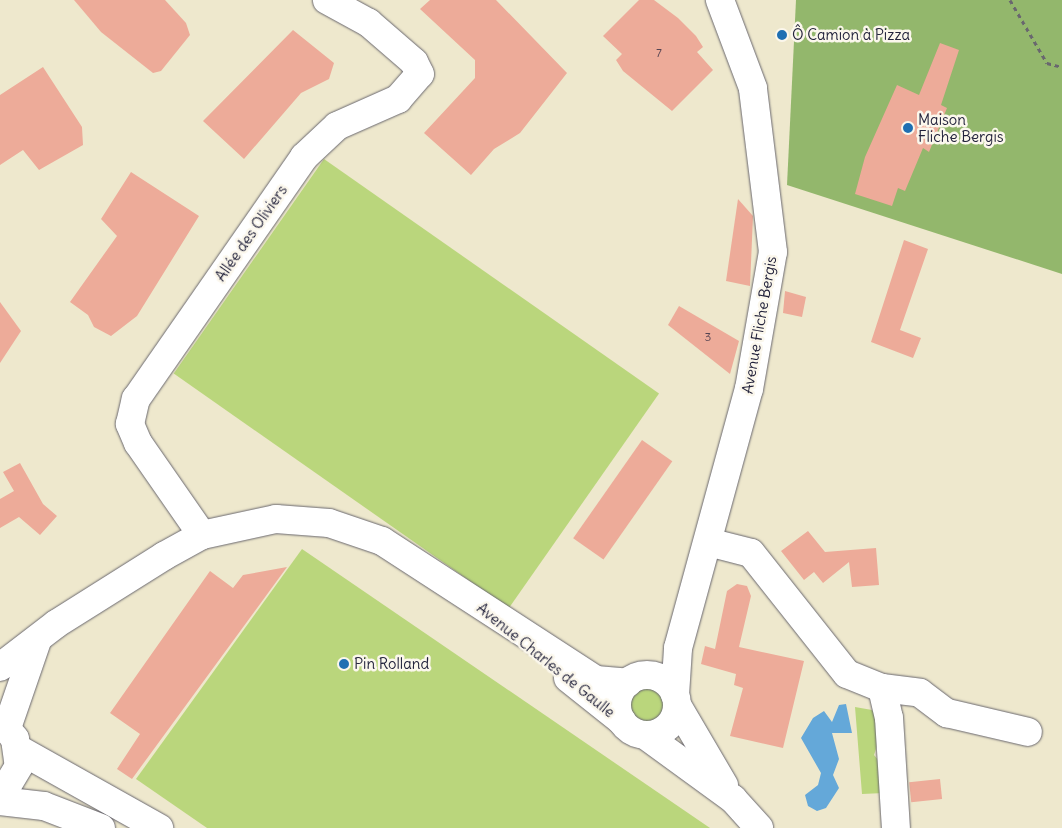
<!DOCTYPE html>
<meta charset="utf-8">
<style>
body{margin:0}
#map{position:relative;width:1062px;height:828px;overflow:hidden;background:#eee8cd;font-family:Delius,sans-serif}
div>[style]{position:absolute}
[style*='--x']{left:calc(var(--x)*1px);top:calc(var(--y)*1px);width:calc(var(--w)*1px);rotate:calc(var(--a)*1deg)}
.green>*{inset:0;background:#bad67c;transform-origin:0 0}
.round{border-radius:50%}
.forest>*{inset:0;background:#93b76c}
.water>*{inset:0;background:#64a8d9}
.building>*{inset:0;background:#edab99;transform-origin:0 0}
.path>*{height:3px;margin-top:-1.5px;transform-origin:0;background:repeating-linear-gradient(90deg,#69676e 0 4px,transparent 0 8px)}
.roads{filter:drop-shadow(0 0 1px #69676e) drop-shadow(0 0 1px #69676e)}
.minor>*{height:28px;margin:-14px;padding:0 14px;transform-origin:14px;border-radius:14px;background:#fff}
.minor>.ring{margin:-14px;padding:0;box-sizing:content-box;background:none;border:28px solid #fff;border-radius:50%}
.major>*{height:28px;margin:-14px;padding:0 14px;transform-origin:14px;border-radius:14px;background:#fff}
.dots>*{width:14px;height:14px;translate:-50% -50%;box-sizing:border-box;border:2px solid #fbf7ec;border-radius:50%}
span{translate:-50% -50%;white-space:nowrap;text-align:center;line-height:1.15;-webkit-text-stroke:5px #fbf7ec;paint-order:stroke}
.number-label{font-size:12px;color:#554452}
.number-label span{-webkit-text-stroke-width:0}
.poi-label{font-size:15px;color:#22223b}
.left{translate:0 -50%;text-align:left}
.street-label{font-size:15px;color:#22223b}
</style>
<div id="map">
<div class="green">
<div style="left:324px;top:159px;width:409px;height:262px;rotate:35deg"></div>
<div style="clip-path:polygon(302px 549px,710px 828px,207px 828px,136px 779px)"></div>
<div class="round" style="left:618px;top:676px;width:58px;height:58px"></div>
<div style="clip-path:polygon(855px 707px,872px 710px,879px 717px,881px 734px,874px 755px,883px 766px,884px 793px,862px 794px)"></div>
</div>
<div class="forest">
<div style="clip-path:polygon(796px 0,1062px 0,1062px 274px,787px 185px)"></div>
</div>
<div class="water">
<div style="clip-path:polygon(846px 704px,852px 733px,832px 733px,839px 759px,833px 775px,839px 788px,826px 808px,817px 811px,808px 806px,805px 795px,818px 785px,821px 773px,801px 738px,813px 718px,824px 711px,832px 722px,839px 705px)"></div>
</div>
<div class="building">
<div style="clip-path:polygon(74px 0,165px 0,186px 23px,190px 35px,161px 71px,153px 73px,101px 32px)"></div>
<div style="clip-path:polygon(430px 0,496px 0,567px 73px,520px 133px,494px 149px,471px 175px,424px 133px,475px 78px,475px 60px,420px 9px)"></div>
<div style="clip-path:polygon(639px 0,654px 0,678px 18px,696px 36px,703px 47px,697px 52px,713px 70px,672px 111px,623px 71px,616px 60px,622px 54px,603px 36px)"></div>
<div style="clip-path:polygon(293px 30px,334px 63px,329px 79px,301px 93px,244px 159px,203px 121px)"></div>
<div style="clip-path:polygon(940px 43px,959px 50px,941px 105px,947px 108px,929px 152px,923px 148px,905px 191px,898px 188px,892px 206px,855px 194px,865px 157px,897px 85px,919px 95px)"></div>
<div style="clip-path:polygon(43px 67px,82px 127px,83px 145px,39px 170px,23px 150px,0 165px,0 95px)"></div>
<div style="clip-path:polygon(131px 172px,199px 216px,137px 316px,111px 336px,94px 327px,88px 315px,70px 302px,117px 236px,101px 219px)"></div>
<div style="clip-path:polygon(738px 199px,753px 216px,750px 286px,726px 281px)"></div>
<div style="clip-path:polygon(904px 240px,928px 249px,900px 330px,921px 338px,913px 358px,871px 342px)"></div>
<div style="clip-path:polygon(785px 291px,806px 297px,802px 317px,783px 313px)"></div>
<div style="clip-path:polygon(0 302px,21px 331px,0 363px)"></div>
<div style="clip-path:polygon(679px 306px,739px 341px,730px 374px,668px 325px)"></div>
<div style="left:642px;top:440px;width:37px;height:120px;rotate:35deg"></div>
<div style="clip-path:polygon(20px 463px,43px 504px,57px 516px,40px 535px,19px 517px,0 528px,0 499px,14px 491px,3px 472px)"></div>
<div style="clip-path:polygon(808px 531px,825px 552px,876px 548px,879px 585px,852px 587px,849px 562px,823px 583px,814px 572px,804px 580px,781px 551px)"></div>
<div style="clip-path:polygon(287px 567px,132px 779px,117px 769px,140px 734px,110px 713px,210px 571px,233px 588px,243px 575px)"></div>
<div style="clip-path:polygon(737px 584px,747px 586px,751px 596px,739px 647px,804px 661px,783px 748px,730px 736px,743px 688px,734px 685px,736px 674px,701px 664px,705px 646px,715px 649px,727px 591px)"></div>
<div style="left:940px;top:779px;width:20px;height:31px;rotate:84deg"></div>
</div>
<div class="path">
<div style="--x:1010;--y:0;--w:73;--a:59.6"></div>
<div style="--x:1047;--y:63;--w:16;--a:15"></div>
</div>
<div class="roads">
<div class="minor">
<div style="--x:202;--y:535;--w:112;--a:-124.8"></div>
<div style="--x:138;--y:443;--w:21;--a:-113"></div>
<div style="--x:130;--y:424;--w:26;--a:-77"></div>
<div style="--x:136;--y:399;--w:295;--a:-55.2"></div>
<div style="--x:304;--y:157;--w:45;--a:-43.2"></div>
<div style="--x:337;--y:126;--w:67;--a:-23.9"></div>
<div style="--x:398;--y:99;--w:33;--a:-49"></div>
<div style="--x:420;--y:74;--w:13;--a:-117"></div>
<div style="--x:414;--y:62;--w:60;--a:-139.1"></div>
<div style="--x:369;--y:23;--w:48;--a:-151.3"></div>
<div style="--x:708;--y:542;--w:44;--a:14.3"></div>
<div style="--x:751;--y:553;--w:154;--a:51.6"></div>
<div style="--x:847;--y:674;--w:38;--a:22"></div>
<div style="--x:882;--y:688;--w:31;--a:77"></div>
<div style="--x:889;--y:718;--w:110;--a:86.4"></div>
<div style="--x:0;--y:667;--w:71;--a:-37.5"></div>
<div style="--x:56;--y:624;--w:128;--a:-32.2"></div>
<div style="--x:164;--y:556;--w:43;--a:-28.9"></div>
<div style="--x:202;--y:535;--w:76;--a:-12.2"></div>
<div style="--x:276;--y:519;--w:53;--a:4.3"></div>
<div style="--x:329;--y:523;--w:56;--a:18.8"></div>
<div style="--x:382;--y:541;--w:255;--a:33"></div>
<div style="--x:596;--y:680;--w:32;--a:5"></div>
<div class="ring" style="left:617px;top:675px;width:32px;height:32px"></div>
<div style="--x:568;--y:678;--w:69;--a:38.5"></div>
<div style="--x:882;--y:688;--w:38;--a:7"></div>
<div style="--x:920;--y:693;--w:34;--a:37"></div>
<div style="--x:947;--y:713;--w:83;--a:13.2"></div>
<div style="--x:675;--y:695;--w:47;--a:-86.3"></div>
<div style="--x:678;--y:648;--w:269;--a:-74.7"></div>
<div style="--x:749;--y:389;--w:139;--a:-80.1"></div>
<div style="--x:773;--y:252;--w:165;--a:-97"></div>
<div style="--x:753;--y:88;--w:94;--a:-110.6"></div>
<div style="--x:677;--y:705;--w:93;--a:59.6"></div>
<div style="--x:7;--y:728;--w:92;--a:-71"></div>
<div style="--x:645;--y:735;--w:109;--a:36"></div>
<div style="--x:733;--y:799;--w:39;--a:48"></div>
</div>
<div class="major">
<div style="--x:0;--y:721;--w:23;--a:50"></div>
<div style="--x:15;--y:739;--w:27;--a:82"></div>
<div style="--x:19;--y:766;--w:37;--a:121"></div>
<div style="--x:18;--y:749;--w:162;--a:29.3"></div>
<div style="--x:0;--y:801;--w:44;--a:6.5"></div>
<div style="--x:44;--y:806;--w:61;--a:21.1"></div>
</div>
</div>
<div class="dots">
<div style="left:782px;top:35px;background:#1f6fb2"></div>
<div style="left:908px;top:128px;background:#1f6fb2"></div>
<div style="left:344px;top:664px;background:#1f6fb2"></div>
</div>
<div class="number-label">
<span style="left:659px;top:53px">7</span>
<span style="left:708px;top:337px">3</span>
</div>
<div class="poi-label">
<span class="left" style="left:792px;top:35px">Ô Camion à Pizza</span>
<span class="left" style="left:918px;top:128px">Maison<br>Fliche Bergis</span>
<span class="left" style="left:354px;top:664px">Pin Rolland</span>
</div>
<div class="street-label">
<span style="left:251px;top:233px;rotate:-55deg">Allée des Oliviers</span>
<span style="left:759px;top:325px;rotate:-80deg">Avenue Fliche Bergis</span>
<span style="left:546px;top:660px;rotate:39deg">Avenue Charles de Gaulle</span>
</div>
</div>
